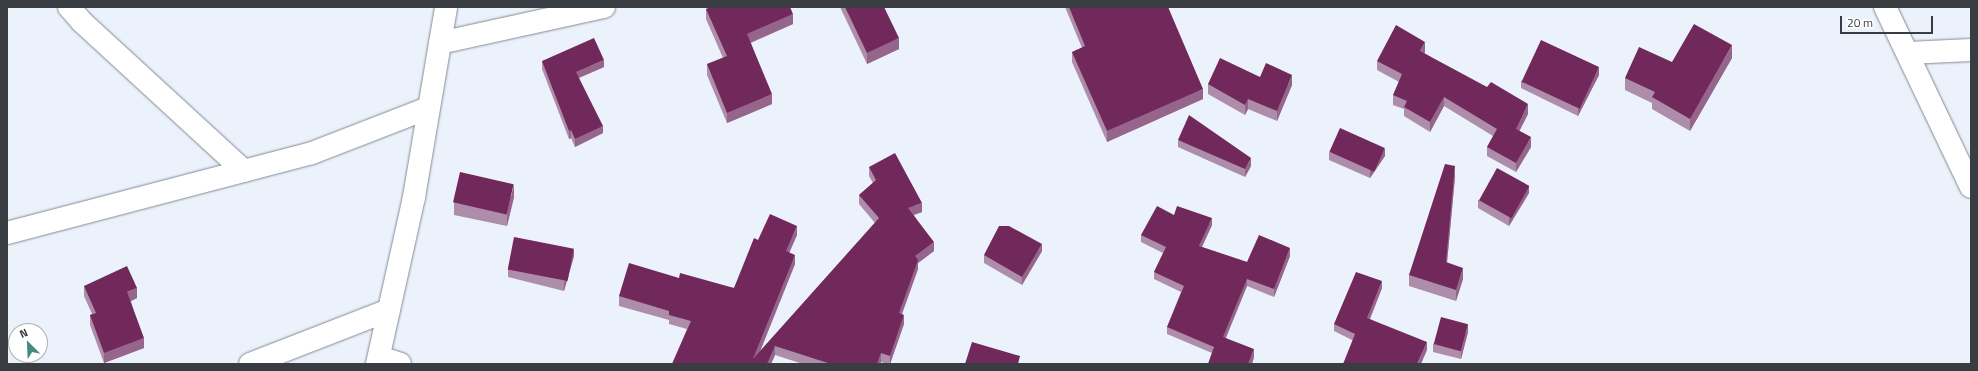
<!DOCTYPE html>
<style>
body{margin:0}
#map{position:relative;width:1978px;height:371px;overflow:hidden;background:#ebf2fc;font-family:"Titillium Web",sans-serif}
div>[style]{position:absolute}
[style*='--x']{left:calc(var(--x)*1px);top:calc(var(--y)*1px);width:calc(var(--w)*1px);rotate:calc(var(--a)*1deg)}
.roads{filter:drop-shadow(0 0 1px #838a93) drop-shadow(0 0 1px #838a93)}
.street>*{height:22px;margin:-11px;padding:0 11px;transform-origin:11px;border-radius:11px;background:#fff}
.wall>*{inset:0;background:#ae8dab}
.shaded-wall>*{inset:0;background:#96658b}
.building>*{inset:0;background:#71285a;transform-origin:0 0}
span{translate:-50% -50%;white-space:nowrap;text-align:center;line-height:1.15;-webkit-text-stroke:4px #fff;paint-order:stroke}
.frame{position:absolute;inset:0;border:8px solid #393c40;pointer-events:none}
.north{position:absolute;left:8px;top:323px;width:40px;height:40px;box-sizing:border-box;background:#fff;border:1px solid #b0b1b3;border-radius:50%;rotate:336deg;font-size:11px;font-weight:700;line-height:16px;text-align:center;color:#393c40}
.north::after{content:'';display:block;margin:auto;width:14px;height:18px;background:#448a80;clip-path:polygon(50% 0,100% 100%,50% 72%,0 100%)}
.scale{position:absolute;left:1840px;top:16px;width:93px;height:18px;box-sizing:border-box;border:2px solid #393c40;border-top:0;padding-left:5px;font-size:12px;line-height:14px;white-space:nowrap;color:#393c40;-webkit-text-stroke:3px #fff;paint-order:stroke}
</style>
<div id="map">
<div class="roads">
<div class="street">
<div style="--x:69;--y:7;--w:20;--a:49"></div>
<div style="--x:82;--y:22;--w:220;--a:42.6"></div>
<div style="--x:1885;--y:7;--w:199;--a:64.5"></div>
<div style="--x:440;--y:43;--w:168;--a:-12.4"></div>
<div style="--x:1908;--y:53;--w:63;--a:-2.7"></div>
<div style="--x:7;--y:233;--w:315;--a:-14.7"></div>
<div style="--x:312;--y:153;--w:124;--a:-21.2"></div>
<div style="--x:379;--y:357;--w:22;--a:18"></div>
<div style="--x:250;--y:364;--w:149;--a:-21.2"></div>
<div style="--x:377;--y:364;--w:171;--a:-77.5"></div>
<div style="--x:414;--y:197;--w:193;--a:-80.4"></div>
</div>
</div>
<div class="wall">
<div style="clip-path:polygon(840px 7px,884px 7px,899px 49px,867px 64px)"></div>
<div style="clip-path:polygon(1065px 7px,1168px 7px,1203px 99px,1107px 142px,1072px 62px,1072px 52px,1082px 48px)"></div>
<div style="clip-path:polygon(790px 8px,793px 24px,751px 43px,772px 104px,727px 123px,707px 75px,707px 64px,723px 58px,706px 19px,706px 9px)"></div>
<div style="clip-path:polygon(1425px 52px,1424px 53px,1528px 114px,1519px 131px,1531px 147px,1516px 172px,1487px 156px,1487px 147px,1493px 136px,1444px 106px,1430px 132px,1404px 116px,1404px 109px,1393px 105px,1393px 95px,1399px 82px,1377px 70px,1377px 61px)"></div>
<div style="clip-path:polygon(1732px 58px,1690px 131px,1652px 109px,1652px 103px,1625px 90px,1625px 78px,1672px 62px)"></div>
<div style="clip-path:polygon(542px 61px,604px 67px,579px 78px,603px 133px,575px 147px,571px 138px,569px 139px,542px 69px)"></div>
<div style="clip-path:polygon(1599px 75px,1578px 116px,1521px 88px,1521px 81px)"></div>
<div style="clip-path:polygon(1260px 77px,1292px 85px,1277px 121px,1248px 109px,1245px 115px,1208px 94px,1208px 84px)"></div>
<div style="clip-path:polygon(1178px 140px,1251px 166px,1245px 177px,1178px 147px)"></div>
<div style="clip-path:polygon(1329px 152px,1385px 156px,1370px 178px,1329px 160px)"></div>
<div style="clip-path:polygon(869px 167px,922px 212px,914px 215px,934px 251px,918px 263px,918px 269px,902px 314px,904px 324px,890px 364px,886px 364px,881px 362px,880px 364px,803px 364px,775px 355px,771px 364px,672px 364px,687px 329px,669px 324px,669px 320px,619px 306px,619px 296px,679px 278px,734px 288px,758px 240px,797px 235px,789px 253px,795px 264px,760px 351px,875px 223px,859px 204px,859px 195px,873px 183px,869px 176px)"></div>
<div style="clip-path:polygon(1455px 177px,1447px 263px,1463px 279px,1456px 301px,1409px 286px,1409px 275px)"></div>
<div style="clip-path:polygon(1529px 193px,1509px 226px,1478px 208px,1478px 200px)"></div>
<div style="clip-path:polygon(514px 197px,507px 226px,454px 215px,454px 202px)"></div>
<div style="clip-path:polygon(1174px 215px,1212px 225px,1202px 247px,1247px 262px,1290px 256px,1274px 297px,1247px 286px,1226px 338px,1254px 357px,1252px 364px,1208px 364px,1212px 353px,1167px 334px,1167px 327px,1181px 292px,1154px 279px,1154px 272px,1163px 253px,1141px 242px,1141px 235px)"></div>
<div style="clip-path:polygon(1042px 251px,1022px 285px,984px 263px,984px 255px)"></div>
<div style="clip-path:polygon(574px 256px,564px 291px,508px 277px,508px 269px)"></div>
<div style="clip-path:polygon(84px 286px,137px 298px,131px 301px,144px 348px,104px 363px,90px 325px,90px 315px,92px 314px,84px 296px)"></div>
<div style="clip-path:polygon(1382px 288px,1370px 319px,1427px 350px,1352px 340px,1334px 331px,1334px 324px)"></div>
<div style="clip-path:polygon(1468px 332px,1461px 359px,1433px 352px,1433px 344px)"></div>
</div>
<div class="shaded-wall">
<div style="clip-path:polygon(793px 14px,793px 24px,747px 44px,747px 34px)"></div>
<div style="clip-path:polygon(899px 38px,899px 49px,867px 64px,867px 53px)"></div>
<div style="clip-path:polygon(1425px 42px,1425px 52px,1420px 61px,1420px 51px)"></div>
<div style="clip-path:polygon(1732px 45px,1732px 58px,1690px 131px,1690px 119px)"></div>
<div style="clip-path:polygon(604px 60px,604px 67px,576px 79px,576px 72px)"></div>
<div style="clip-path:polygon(1599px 67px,1599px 75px,1578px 116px,1578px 108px)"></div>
<div style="clip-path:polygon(1292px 75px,1292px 85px,1277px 121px,1277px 111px)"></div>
<div style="clip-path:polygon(1203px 89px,1203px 99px,1107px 142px,1107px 131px)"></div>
<div style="clip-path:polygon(772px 94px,772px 104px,727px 123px,727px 113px)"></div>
<div style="clip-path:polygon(1444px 97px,1444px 106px,1430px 132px,1430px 122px)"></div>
<div style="clip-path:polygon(1248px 99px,1248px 109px,1245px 115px,1245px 105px)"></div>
<div style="clip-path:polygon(1528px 104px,1528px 114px,1516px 138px,1516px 129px)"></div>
<div style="clip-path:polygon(603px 126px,603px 133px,575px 147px,575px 139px)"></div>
<div style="clip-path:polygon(571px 130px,571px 138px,569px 139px,569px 131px)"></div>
<div style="clip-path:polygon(1531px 137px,1531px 147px,1516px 172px,1516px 163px)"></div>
<div style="clip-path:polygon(1385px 148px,1385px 156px,1370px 178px,1370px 171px)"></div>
<div style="clip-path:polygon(1251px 158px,1251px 166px,1245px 177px,1245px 169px)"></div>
<div style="clip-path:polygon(1455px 166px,1455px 177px,1446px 273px,1446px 262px)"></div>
<div style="clip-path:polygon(514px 184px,514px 197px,507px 226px,507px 213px)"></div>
<div style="clip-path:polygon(1529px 186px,1529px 193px,1509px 226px,1509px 218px)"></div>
<div style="clip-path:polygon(922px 203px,922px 212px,908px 217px,908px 208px)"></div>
<div style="clip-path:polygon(1212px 218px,1212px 225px,1199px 253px,1199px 246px)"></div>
<div style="clip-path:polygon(797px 226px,797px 235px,786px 260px,786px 251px)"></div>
<div style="clip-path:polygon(934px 242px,934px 251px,918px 263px,918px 269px,899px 322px,899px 313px,915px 256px)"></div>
<div style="clip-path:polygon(1042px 244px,1042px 251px,1022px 285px,1022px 277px)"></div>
<div style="clip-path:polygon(1290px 248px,1290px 256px,1274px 297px,1274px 289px)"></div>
<div style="clip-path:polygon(574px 249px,574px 256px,564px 291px,564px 283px)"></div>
<div style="clip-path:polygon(795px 255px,795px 264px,755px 364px,753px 359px)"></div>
<div style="clip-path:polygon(1463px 268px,1463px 279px,1456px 301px,1456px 290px)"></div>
<div style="clip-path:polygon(1247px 279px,1247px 286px,1223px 344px,1223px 337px)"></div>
<div style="clip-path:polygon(1382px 281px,1382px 288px,1367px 326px,1367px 318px)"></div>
<div style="clip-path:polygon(137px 288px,137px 298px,127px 303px,127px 292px)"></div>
<div style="clip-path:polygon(904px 315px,904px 324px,890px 364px,890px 356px)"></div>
<div style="clip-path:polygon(1468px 324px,1468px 332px,1461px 359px,1461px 352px)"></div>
<div style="clip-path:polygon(144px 338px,144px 348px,104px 363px,104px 353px)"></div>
<div style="clip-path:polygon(1427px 342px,1427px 350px,1421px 364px,1417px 364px)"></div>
<div style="clip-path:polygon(775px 346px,775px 355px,771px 364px,767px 364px)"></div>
<div style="clip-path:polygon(1254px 349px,1254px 357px,1252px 364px,1248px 364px)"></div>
<div style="clip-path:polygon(881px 353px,881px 362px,880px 364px,877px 364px)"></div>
</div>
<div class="building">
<div style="clip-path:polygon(710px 7px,790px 7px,793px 14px,747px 34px,772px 94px,727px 113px,707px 64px,727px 56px,706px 9px)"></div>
<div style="clip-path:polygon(845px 7px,884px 7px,899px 38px,867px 53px)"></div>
<div style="clip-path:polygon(1069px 7px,1168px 7px,1203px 89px,1107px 131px,1072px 52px,1085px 46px)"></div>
<div style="clip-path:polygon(1694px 24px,1732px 45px,1690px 119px,1652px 97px,1655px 92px,1625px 78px,1639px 47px,1672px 62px)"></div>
<div style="clip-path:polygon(1396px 25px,1425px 42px,1420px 51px,1487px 87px,1491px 82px,1528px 104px,1516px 129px,1531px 137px,1516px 163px,1487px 147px,1497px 129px,1444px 97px,1430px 122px,1404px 107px,1407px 101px,1393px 95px,1402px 74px,1377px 61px)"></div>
<div style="clip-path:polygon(594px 38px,604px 60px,576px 72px,603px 126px,575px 139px,571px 130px,569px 131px,542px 61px)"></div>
<div style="left:1541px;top:40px;width:64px;height:46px;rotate:25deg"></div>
<div style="clip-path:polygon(1220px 58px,1260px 77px,1266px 63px,1292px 75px,1277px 111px,1248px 99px,1245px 105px,1208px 84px)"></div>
<div style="clip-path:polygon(1189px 115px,1251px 158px,1245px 169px,1178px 140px)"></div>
<div style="left:1340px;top:128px;width:49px;height:26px;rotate:24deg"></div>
<div style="clip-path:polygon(895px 153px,922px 203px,908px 208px,934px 242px,915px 256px,918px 260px,899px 313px,904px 315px,890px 356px,881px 353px,877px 364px,831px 364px,775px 346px,767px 364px,672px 364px,691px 321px,669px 315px,669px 311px,619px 296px,629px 263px,679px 278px,680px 273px,734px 288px,754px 238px,758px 240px,770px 214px,797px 226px,786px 251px,795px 255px,753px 359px,879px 218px,859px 195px,876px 180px,869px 167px)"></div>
<div style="clip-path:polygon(1445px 164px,1455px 166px,1446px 262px,1463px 268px,1456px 290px,1409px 275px)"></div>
<div style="left:1497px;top:168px;width:37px;height:37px;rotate:29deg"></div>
<div style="left:460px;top:172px;width:55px;height:31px;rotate:13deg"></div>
<div style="clip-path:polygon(1157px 206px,1174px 215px,1177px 206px,1212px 218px,1199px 246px,1247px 262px,1259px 235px,1290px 248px,1274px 289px,1247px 279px,1223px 337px,1254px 349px,1248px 364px,1208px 364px,1214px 347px,1167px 327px,1184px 286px,1154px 272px,1166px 247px,1141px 235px)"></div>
<div style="clip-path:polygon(999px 226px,1009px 226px,1042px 244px,1022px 277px,984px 255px)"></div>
<div style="left:514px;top:237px;width:61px;height:33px;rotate:11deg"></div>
<div style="clip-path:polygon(127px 266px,137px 288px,127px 292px,144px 338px,104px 353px,90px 315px,96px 313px,84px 286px)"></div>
<div style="clip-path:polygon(1356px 272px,1382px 281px,1367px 318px,1427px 342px,1417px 364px,1343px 364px,1355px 334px,1334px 324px)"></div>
<div style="left:1441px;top:317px;width:28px;height:28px;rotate:15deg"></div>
<div style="clip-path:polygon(972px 342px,1020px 356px,1018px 364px,965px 364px)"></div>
</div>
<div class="frame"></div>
<div class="north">N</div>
<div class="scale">20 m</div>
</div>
